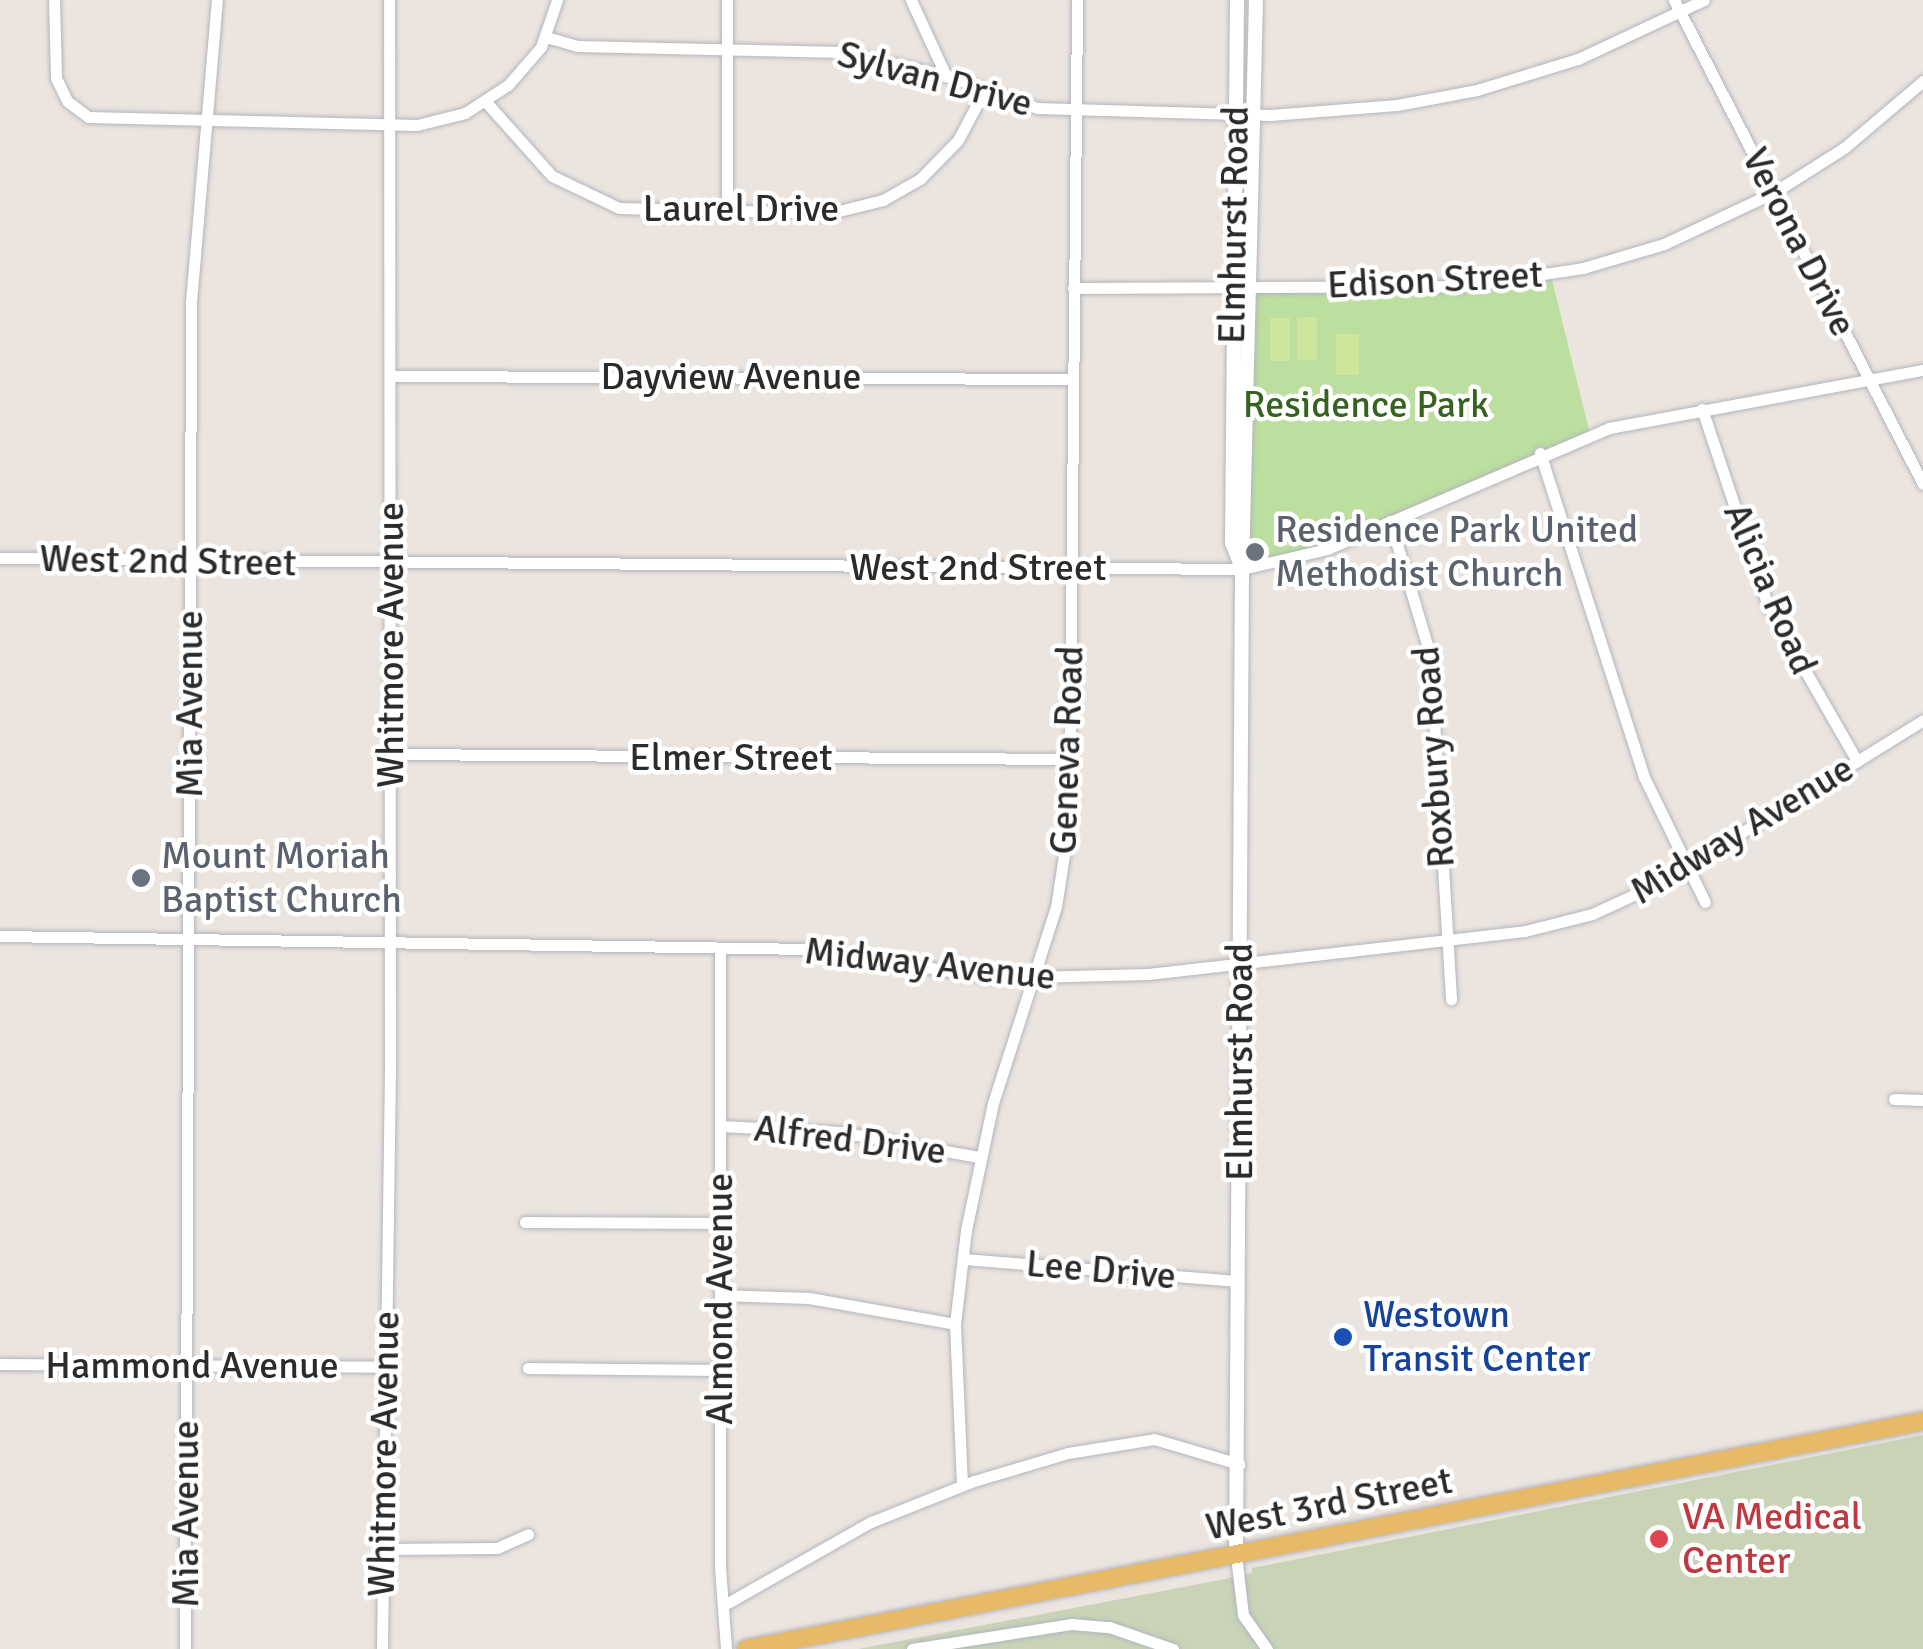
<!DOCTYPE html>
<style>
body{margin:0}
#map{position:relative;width:1923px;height:1649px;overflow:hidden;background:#ece5df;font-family:Signika,sans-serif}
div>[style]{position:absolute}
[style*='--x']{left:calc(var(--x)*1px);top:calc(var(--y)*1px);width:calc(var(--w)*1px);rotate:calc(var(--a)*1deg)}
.green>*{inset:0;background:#bcde9f}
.cemetery>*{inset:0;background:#c9d4b7}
.pitch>*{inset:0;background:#cee59c;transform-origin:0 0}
.roads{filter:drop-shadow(0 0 2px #b2b5be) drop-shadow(0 0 2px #b2b5be)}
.minor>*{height:11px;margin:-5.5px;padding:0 5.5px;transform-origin:5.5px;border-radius:5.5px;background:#fff}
.tertiary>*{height:14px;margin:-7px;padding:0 7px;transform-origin:7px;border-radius:7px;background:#fff}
.primary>*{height:18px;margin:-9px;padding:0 9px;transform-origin:9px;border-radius:9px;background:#e7ba69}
.dots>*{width:28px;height:28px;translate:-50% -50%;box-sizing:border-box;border:5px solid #fff;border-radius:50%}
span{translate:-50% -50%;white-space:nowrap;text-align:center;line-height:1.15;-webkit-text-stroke:9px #fff;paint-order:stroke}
.street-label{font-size:38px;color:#2b2b2b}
.park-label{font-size:38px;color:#366420}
.worship-label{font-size:38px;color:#5b616d}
.left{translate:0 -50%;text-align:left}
.transit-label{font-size:38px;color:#164399}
.health-label{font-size:38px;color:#be3a42}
</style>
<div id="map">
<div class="green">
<div style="clip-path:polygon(1551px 276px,1590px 434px,1326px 549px,1242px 569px,1252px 287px)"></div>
</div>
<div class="cemetery">
<div style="clip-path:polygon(1923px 1435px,1923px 1649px,858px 1649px,1220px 1580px,1252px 1573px,1252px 1568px)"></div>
</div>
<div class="pitch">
<div style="left:1297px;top:317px;width:20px;height:43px"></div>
<div style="left:1270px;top:318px;width:20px;height:43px"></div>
<div style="left:1336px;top:334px;width:23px;height:41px"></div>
</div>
<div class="roads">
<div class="minor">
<div style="--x:54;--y:0;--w:78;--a:88.5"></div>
<div style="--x:56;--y:78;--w:25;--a:64"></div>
<div style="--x:67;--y:101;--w:26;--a:37"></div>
<div style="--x:88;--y:117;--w:329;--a:1.4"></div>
<div style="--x:417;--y:125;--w:49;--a:-14"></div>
<div style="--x:465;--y:113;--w:51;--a:-33.1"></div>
<div style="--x:508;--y:85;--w:50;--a:-49"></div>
<div style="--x:541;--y:47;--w:50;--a:-71.2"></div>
<div style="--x:727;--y:0;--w:212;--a:90"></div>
<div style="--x:911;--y:0;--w:84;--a:65.3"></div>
<div style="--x:1674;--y:0;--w:544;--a:62.78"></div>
<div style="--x:546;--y:37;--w:32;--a:16"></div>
<div style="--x:577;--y:46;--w:266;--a:1.3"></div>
<div style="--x:843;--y:52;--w:111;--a:13"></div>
<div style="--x:951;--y:77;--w:91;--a:19.8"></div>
<div style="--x:1037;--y:108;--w:233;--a:1.7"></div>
<div style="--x:1270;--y:115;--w:127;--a:-4.5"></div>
<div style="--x:1397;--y:105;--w:81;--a:-10.6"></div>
<div style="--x:1477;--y:90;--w:106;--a:-17.1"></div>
<div style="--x:1578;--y:59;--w:139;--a:-25.1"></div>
<div style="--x:486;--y:102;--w:99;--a:48.3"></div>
<div style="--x:552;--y:176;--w:74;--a:25.5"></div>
<div style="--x:619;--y:208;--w:212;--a:1.4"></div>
<div style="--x:831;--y:213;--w:54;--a:-14"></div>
<div style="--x:883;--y:200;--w:43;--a:-29.6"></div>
<div style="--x:920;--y:179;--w:54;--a:-45.7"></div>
<div style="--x:958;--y:140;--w:55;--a:-62"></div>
<div style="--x:1073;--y:288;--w:390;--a:-0.3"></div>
<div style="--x:1463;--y:286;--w:121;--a:-8.5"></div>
<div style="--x:1583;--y:268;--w:84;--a:-16.5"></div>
<div style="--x:1664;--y:244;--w:120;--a:-25.1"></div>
<div style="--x:1773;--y:193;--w:84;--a:-32.4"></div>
<div style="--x:1844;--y:148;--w:104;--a:-40.3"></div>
<div style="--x:391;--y:376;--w:680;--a:0.25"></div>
<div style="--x:1702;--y:409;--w:208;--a:71.5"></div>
<div style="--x:1768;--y:606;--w:179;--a:60.1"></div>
<div style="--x:1540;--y:453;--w:340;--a:72.2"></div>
<div style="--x:1644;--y:777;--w:139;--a:64"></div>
<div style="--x:1390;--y:521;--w:139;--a:73.3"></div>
<div style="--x:1430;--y:654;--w:346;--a:86.5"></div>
<div style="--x:0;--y:558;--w:1242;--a:0.51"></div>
<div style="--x:1242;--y:569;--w:87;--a:-13.2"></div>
<div style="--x:1327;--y:549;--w:307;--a:-23.2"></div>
<div style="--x:1609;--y:428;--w:319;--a:-10.5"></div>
<div style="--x:391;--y:754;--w:680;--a:0.42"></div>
<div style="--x:0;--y:936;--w:812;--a:0.92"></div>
<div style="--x:812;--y:949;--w:183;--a:9.1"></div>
<div style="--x:993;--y:978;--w:155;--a:-1.5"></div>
<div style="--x:1148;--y:974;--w:379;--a:-6.5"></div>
<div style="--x:1525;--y:931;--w:69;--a:-14.2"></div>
<div style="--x:1592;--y:914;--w:77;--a:-24.6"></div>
<div style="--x:1662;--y:882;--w:307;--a:-31.8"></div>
<div style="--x:720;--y:949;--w:618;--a:90"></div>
<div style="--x:720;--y:1567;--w:82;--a:85.8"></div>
<div style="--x:1894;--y:1099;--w:29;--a:2"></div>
<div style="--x:720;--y:1126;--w:120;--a:2.9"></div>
<div style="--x:840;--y:1132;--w:141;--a:10.2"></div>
<div style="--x:525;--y:1222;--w:195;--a:0.3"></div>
<div style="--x:963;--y:1259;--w:276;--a:4.6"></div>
<div style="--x:720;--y:1295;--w:89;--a:1.9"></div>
<div style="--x:809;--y:1298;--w:148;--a:10.1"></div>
<div style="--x:0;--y:1364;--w:385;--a:0.4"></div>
<div style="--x:528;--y:1368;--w:192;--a:0.6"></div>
<div style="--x:962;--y:1485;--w:161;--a:-92.5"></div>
<div style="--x:955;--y:1324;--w:95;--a:-83.3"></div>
<div style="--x:966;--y:1230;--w:130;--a:-78"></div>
<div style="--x:993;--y:1103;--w:206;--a:-72.2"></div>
<div style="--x:1056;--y:907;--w:85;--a:-81.2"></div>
<div style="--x:1069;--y:823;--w:823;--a:-89.44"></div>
<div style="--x:383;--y:1549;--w:114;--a:-0.5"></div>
<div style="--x:497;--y:1548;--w:34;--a:-24"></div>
<div style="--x:1236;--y:1556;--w:59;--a:83.2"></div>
<div style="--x:1243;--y:1615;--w:42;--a:54.8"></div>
<div style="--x:724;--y:1605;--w:169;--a:-29.5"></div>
<div style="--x:871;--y:1522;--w:111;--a:-21.7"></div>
<div style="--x:974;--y:1481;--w:98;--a:-16.6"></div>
<div style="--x:1068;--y:1453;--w:87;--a:-9.2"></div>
<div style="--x:1154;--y:1439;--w:89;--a:16.4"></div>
<div style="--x:185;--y:1649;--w:1347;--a:-89.74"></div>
<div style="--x:191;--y:302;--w:303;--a:-85.1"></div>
<div style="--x:382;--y:1649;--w:581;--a:-89.21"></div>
<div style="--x:390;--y:1068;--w:1068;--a:-90.05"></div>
<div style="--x:912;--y:1649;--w:162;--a:-8.9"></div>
<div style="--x:1072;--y:1624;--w:37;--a:5"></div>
<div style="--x:1109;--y:1627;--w:68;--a:19"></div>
</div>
<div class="tertiary">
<div style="--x:1237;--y:0;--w:543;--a:90.53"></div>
<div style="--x:1232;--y:543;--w:27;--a:68"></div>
<div style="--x:1236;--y:1556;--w:987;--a:-89.65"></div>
<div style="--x:1242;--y:569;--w:569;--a:-88.59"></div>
</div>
<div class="primary">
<div style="--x:746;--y:1649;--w:1199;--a:-10.96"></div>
</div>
</div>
<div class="dots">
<div style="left:1255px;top:552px;background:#6b7280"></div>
<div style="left:141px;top:878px;background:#6b7280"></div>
<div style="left:1343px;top:1337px;background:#1a4fb4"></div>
<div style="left:1659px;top:1539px;background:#e0444e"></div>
</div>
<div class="street-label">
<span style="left:935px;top:79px;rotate:15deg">Sylvan Drive</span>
<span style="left:741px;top:209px">Laurel Drive</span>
<span style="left:1234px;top:225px;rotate:-89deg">Elmhurst Road</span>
<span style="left:1799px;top:242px;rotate:63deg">Verona Drive</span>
<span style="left:1435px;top:280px;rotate:-3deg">Edison Street</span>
<span style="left:731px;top:377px">Dayview Avenue</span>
<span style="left:168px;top:561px;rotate:1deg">West 2nd Street</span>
<span style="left:978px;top:568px">West 2nd Street</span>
<span style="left:1770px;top:589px;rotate:67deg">Alicia Road</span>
<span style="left:391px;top:645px;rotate:-90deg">Whitmore Avenue</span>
<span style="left:190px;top:704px;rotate:-90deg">Mia Avenue</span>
<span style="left:1067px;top:750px;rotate:-88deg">Geneva Road</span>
<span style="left:1434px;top:757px;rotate:-94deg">Roxbury Road</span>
<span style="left:731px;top:758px">Elmer Street</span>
<span style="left:1742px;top:830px;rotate:-31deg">Midway Avenue</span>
<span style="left:930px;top:964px;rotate:6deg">Midway Avenue</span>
<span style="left:1240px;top:1062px;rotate:-90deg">Elmhurst Road</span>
<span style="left:850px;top:1140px;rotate:7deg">Alfred Drive</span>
<span style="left:1101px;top:1270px;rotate:5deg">Lee Drive</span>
<span style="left:720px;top:1299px;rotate:-90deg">Almond Avenue</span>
<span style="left:192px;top:1366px">Hammond Avenue</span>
<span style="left:384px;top:1454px;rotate:-89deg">Whitmore Avenue</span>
<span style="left:1329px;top:1504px;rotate:-11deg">West 3rd Street</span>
<span style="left:186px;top:1514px;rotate:-90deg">Mia Avenue</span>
</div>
<div class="park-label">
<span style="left:1366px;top:405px">Residence Park</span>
</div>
<div class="worship-label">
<span class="left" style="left:1275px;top:552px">Residence Park United<br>Methodist Church</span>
<span class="left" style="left:161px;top:878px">Mount Moriah<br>Baptist Church</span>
</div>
<div class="transit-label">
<span class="left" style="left:1363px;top:1337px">Westown<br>Transit Center</span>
</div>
<div class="health-label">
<span class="left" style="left:1682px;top:1539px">VA Medical<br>Center</span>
</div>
</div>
